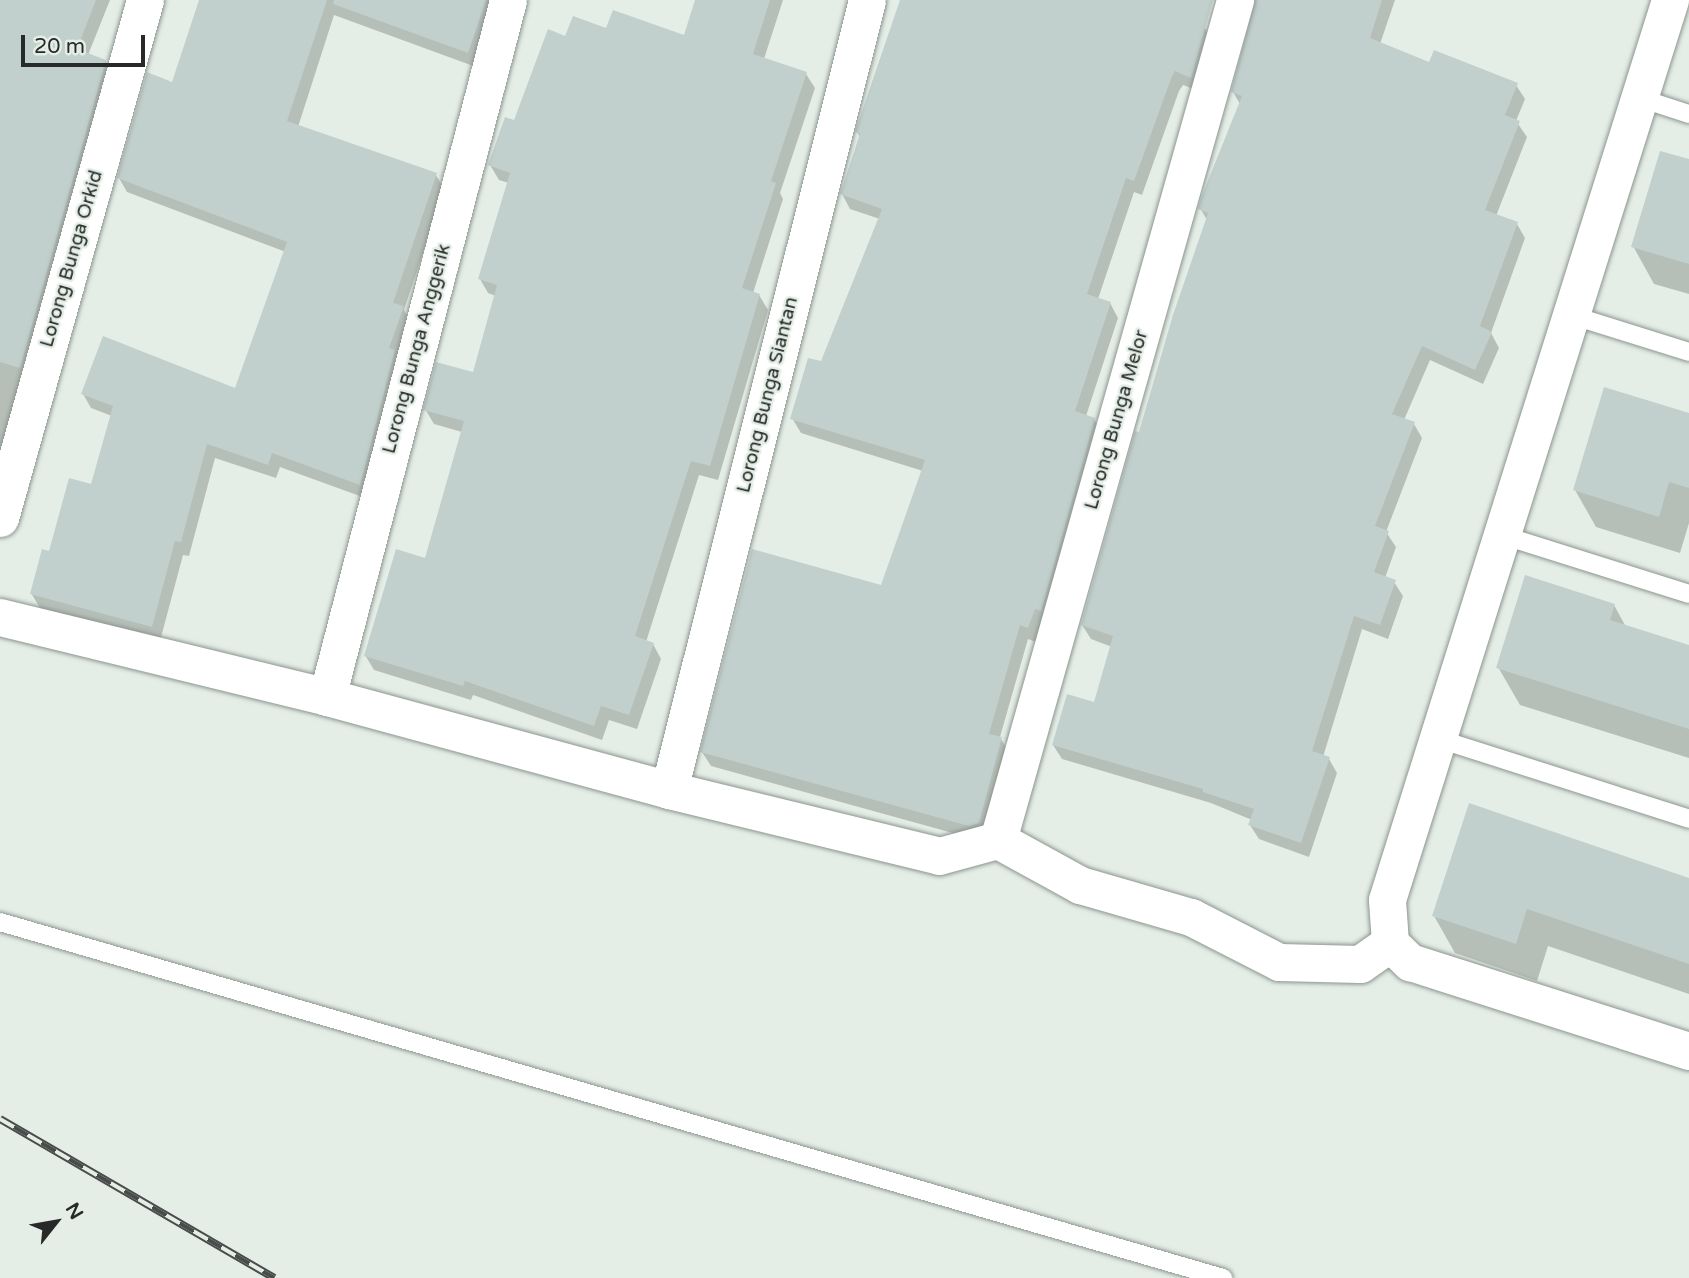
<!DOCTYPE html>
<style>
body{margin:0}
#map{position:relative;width:1689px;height:1278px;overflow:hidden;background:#e4eee7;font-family:"Varela Round",sans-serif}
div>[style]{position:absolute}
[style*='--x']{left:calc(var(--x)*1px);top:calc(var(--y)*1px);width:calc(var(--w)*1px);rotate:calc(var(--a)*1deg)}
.shadow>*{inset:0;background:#0003}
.building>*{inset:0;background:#c1cfcd}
.roads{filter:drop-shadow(0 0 2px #8c958f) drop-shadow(0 0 2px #8c958f)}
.service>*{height:18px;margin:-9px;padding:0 9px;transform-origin:9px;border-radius:9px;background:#fff}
.minor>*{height:37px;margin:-18.5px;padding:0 18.5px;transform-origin:18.5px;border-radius:18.5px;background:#fff}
.rail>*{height:8px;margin-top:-4px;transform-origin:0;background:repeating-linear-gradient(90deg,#e4eee7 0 16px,#484c4a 0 32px);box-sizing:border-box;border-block:2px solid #484c4a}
span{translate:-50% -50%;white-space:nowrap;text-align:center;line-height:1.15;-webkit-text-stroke:5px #e4eee7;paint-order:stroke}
.street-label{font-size:19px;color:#272a28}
.north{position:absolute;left:21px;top:1187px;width:70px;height:70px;-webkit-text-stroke:5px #e4eee7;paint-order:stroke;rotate:59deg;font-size:19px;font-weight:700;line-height:28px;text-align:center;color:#272a28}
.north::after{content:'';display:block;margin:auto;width:24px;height:32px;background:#272a28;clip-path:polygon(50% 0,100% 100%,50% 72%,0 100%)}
.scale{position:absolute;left:21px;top:35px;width:124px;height:32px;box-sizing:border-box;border:4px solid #272a28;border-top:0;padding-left:9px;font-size:21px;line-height:24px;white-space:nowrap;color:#272a28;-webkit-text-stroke:5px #e4eee7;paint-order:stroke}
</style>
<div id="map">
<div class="shadow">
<div style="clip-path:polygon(0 0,110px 0,88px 55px,105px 61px,114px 76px,0 465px)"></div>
<div style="clip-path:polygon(200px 0,499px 0,476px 67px,334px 15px,298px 127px,436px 175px,444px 189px,404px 310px,411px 323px,368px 499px,280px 467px,276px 478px,215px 458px,189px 556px,183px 555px,160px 641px,40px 608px,31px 593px,50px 553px,92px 486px,112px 416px,91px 408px,83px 394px,236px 390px,286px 252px,127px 192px,119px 178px,173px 84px)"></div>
<div style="clip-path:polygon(697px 0,783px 0,764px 59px,806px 74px,815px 88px,780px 193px,783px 199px,753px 293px,759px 295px,768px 310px,718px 480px,699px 475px,646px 642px,653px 644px,661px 659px,637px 729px,609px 720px,602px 740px,473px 695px,471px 700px,374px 670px,365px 655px,426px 561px,462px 432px,434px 424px,425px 409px,474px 375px,496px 296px,488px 293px,480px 279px,509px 183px,499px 180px,490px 165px,567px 39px,607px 31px,685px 37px)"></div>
<div style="clip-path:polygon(902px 0,1179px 0,1205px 28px,1213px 42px,1199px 91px,1183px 85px,1179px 91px,1142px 195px,1134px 192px,1098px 299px,1110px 303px,1118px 318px,1086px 416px,1094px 419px,1103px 434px,1036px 642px,1028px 639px,1000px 737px,1009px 753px,978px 840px,711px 766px,702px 752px,883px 587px,923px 471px,801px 433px,792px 418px,822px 364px,880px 219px,850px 209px,842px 194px,860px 137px,857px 132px)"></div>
<div style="clip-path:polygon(1286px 0,1395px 0,1380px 44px,1430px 64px,1516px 85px,1525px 99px,1516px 121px,1527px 137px,1496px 216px,1517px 224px,1525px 238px,1491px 333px,1499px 348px,1483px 384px,1430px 360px,1404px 420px,1414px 424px,1422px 438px,1386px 532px,1396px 547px,1385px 578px,1394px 582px,1403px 596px,1388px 639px,1362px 629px,1323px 757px,1329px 759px,1337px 773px,1309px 857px,1259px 839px,1250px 825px,1252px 820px,1211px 803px,1062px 759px,1053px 745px,1095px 705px,1112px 647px,1091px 639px,1082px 625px,1207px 220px,1200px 208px,1240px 104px,1233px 92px)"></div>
<div style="clip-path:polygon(1689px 161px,1689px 294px,1654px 284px,1633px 246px)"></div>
<div style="clip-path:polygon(1689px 415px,1689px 523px,1680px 553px,1596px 527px,1575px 490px)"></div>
<div style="clip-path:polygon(1614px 605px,1626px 627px,1689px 647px,1689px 758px,1520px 705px,1498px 667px)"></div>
<div style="clip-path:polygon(1689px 880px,1689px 994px,1548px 946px,1537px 981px,1455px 953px,1434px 916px)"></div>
</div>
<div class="building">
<div style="clip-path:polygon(0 0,96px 0,77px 49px,106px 60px,20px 368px,0 362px)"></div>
<div style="clip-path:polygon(199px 0,327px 0,287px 121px,437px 173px,393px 303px,404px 306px,389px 348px,395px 350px,360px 485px,272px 453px,268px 465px,207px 444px,181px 542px,175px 541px,152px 627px,30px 594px,42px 549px,49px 551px,69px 478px,91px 484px,113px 406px,81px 394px,103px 336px,235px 388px,287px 242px,117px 178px,147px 72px,172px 82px)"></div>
<div style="clip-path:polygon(334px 0,486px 0,468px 53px,333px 4px)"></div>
<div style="clip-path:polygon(695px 0,770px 0,753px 54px,807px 72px,771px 181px,776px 183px,742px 288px,760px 294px,710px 466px,691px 461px,635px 636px,654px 643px,629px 715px,601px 706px,594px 726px,465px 681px,463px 686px,364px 656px,396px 549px,425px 558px,464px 421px,423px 410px,436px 362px,473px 372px,497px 285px,478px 279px,510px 173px,488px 165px,505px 117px,514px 120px,548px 29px,565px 36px,573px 16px,606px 28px,613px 10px,684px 35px)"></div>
<div style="clip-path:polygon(900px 0,1213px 0,1191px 78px,1175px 71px,1172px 76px,1134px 181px,1126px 178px,1087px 294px,1111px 302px,1075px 411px,1095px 418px,1041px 611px,1035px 609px,1028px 628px,1020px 625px,989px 734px,1002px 737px,979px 823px,969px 826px,700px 752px,752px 549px,881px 585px,925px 460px,790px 419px,808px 358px,821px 361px,882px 209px,840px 194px,860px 134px,855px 132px,859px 120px)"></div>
<div style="clip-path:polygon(1255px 0,1382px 0,1370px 38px,1429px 62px,1434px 50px,1518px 83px,1505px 115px,1520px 121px,1485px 210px,1518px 222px,1480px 326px,1492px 332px,1475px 370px,1422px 346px,1392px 414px,1415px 422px,1375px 526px,1389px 531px,1374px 572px,1396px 580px,1380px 625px,1354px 616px,1312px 751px,1330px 757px,1301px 843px,1248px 825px,1254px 809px,1203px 792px,1203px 789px,1052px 745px,1067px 694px,1094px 702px,1113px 636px,1081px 625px,1135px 431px,1139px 432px,1173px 315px,1208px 213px,1198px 209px,1201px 198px,1242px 96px,1231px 92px)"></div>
<div style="clip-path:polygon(1660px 151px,1689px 159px,1689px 264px,1631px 247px)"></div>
<div style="clip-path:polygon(1604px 387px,1689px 413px,1689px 488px,1669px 482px,1659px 517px,1573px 490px)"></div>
<div style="clip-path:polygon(1525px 575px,1615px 604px,1610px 620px,1689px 645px,1689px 729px,1496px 668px)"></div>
<div style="clip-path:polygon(1469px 803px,1689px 878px,1689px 964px,1527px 909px,1516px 944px,1432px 916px)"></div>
</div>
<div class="roads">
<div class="service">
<div style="--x:1640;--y:98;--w:52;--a:18.1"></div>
<div style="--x:1571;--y:315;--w:124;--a:17.4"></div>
<div style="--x:1502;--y:535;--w:196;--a:17.5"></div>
<div style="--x:1439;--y:739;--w:262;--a:17.7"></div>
<div style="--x:0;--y:922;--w:1274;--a:16.23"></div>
</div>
<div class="minor">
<div style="--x:1670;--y:0;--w:943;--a:107.46"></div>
<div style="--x:1387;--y:900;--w:43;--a:86"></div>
<div style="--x:1390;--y:943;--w:28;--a:44"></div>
<div style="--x:1410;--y:962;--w:293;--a:17.7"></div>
<div style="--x:0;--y:518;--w:538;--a:-74.36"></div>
<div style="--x:0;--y:617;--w:337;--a:13.7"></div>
<div style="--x:327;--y:697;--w:354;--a:15.2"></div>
<div style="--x:669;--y:790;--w:278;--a:13.7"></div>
<div style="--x:939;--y:856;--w:61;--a:-15.2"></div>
<div style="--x:998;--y:840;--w:94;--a:28.8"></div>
<div style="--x:1080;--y:885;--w:116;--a:16.1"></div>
<div style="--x:1191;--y:917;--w:99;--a:27.1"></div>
<div style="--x:1279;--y:962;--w:81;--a:1.4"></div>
<div style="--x:1360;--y:964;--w:37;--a:-35"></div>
<div style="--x:327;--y:697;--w:720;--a:-75.44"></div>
<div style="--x:669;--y:790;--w:814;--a:-75.93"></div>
<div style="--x:998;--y:840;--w:873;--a:-74.24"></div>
</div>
</div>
<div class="rail">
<div style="--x:0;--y:1119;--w:317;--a:30.1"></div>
</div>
<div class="street-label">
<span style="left:72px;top:259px;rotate:-74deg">Lorong Bunga Orkid</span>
<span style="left:417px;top:349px;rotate:-75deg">Lorong Bunga Anggerik</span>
<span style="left:768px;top:395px;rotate:-76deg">Lorong Bunga Siantan</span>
<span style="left:1117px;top:420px;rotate:-74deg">Lorong Bunga Melor</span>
</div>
<div class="north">N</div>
<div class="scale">20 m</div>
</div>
